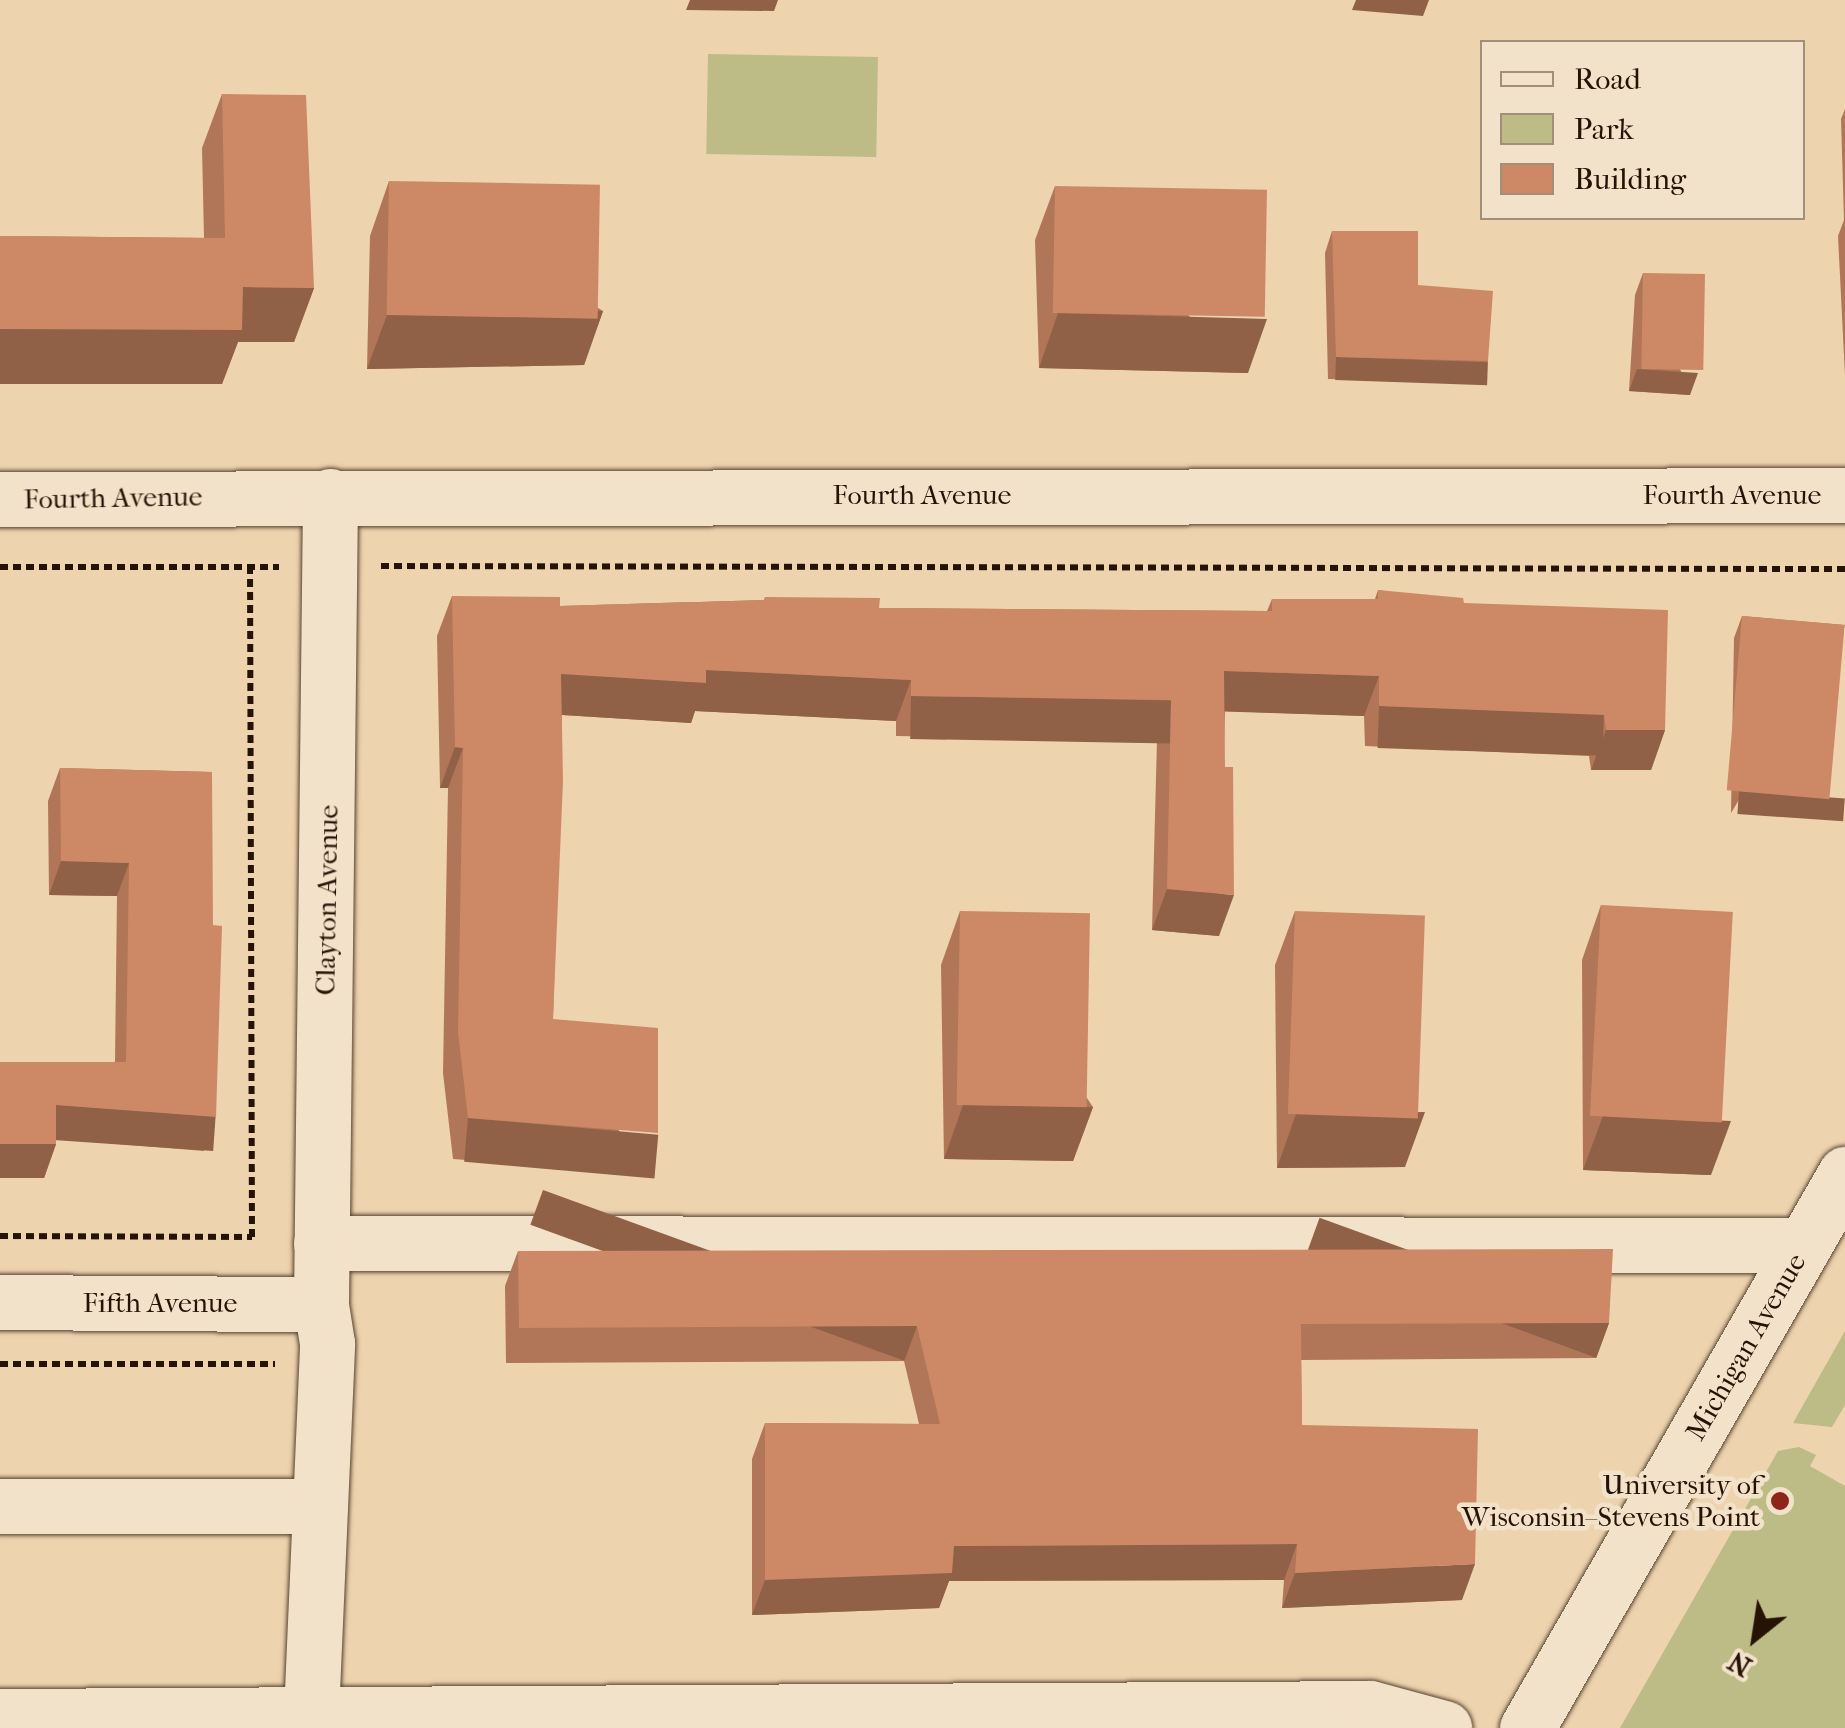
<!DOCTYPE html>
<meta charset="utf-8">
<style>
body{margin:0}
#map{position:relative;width:1845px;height:1728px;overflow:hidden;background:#edd3ae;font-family:"IM FELL French Canon",serif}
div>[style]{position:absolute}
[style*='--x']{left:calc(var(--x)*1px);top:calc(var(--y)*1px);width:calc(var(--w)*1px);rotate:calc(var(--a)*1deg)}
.green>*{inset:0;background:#bdbb86;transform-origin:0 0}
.path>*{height:6px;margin-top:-3px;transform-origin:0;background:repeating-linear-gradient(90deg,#251306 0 8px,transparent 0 13px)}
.roads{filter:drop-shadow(0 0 2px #574330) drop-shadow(0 0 2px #574330)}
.minor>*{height:55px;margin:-27.5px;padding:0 27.5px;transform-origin:27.5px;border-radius:27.5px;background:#f3e2ca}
.wall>*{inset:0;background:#b07657}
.shaded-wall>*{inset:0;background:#906047;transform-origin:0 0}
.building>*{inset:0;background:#cd8965;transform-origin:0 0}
.dots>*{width:28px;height:28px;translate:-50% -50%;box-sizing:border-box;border:5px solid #f3e2ca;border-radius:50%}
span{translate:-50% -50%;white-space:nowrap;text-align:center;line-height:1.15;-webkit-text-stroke:9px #f3e2ca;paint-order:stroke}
.street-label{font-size:28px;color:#251306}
.poi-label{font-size:28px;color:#251306}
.right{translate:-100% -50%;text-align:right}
.legend{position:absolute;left:1480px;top:40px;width:325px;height:180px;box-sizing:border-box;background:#f3e2ca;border:2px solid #a18f7c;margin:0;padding:12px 18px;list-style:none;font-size:30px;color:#251306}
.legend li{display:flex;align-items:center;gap:20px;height:50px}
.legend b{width:50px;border:2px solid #a18f7c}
.north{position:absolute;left:1705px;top:1588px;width:100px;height:100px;-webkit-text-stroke:8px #f3e2ca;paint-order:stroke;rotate:210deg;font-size:28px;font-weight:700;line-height:40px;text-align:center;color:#251306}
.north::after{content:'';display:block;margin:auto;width:35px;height:45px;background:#251306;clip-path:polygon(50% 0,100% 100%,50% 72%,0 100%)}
</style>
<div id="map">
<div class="green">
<div style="left:708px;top:54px;width:170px;height:100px;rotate:1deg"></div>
<div style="clip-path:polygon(1845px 1331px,1845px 1405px,1832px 1427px,1793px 1423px)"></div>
<div style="clip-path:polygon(1799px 1447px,1816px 1455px,1810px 1466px,1845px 1486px,1845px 1728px,1620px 1728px,1778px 1451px)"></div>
</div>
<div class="path">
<div style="--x:381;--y:566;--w:1464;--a:0.12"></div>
<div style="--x:0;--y:567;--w:279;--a:0"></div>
<div style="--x:0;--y:1236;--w:252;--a:0.2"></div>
<div style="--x:252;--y:1237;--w:670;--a:-90.17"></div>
<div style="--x:0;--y:1364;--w:275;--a:0"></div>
</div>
<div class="roads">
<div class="minor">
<div style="--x:0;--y:499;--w:1845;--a:-0.12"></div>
<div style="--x:321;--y:1243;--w:1483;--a:0.08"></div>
<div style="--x:0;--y:1302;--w:321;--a:0.4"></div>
<div style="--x:0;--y:1506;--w:320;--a:0"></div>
<div style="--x:311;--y:1714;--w:371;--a:-87.5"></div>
<div style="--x:327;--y:1343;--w:39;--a:-99"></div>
<div style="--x:321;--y:1304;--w:808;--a:-89.36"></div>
<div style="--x:0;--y:1716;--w:1370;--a:-0.33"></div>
<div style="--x:1370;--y:1708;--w:77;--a:15.1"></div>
<div style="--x:1527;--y:1728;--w:639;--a:-60.14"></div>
</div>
</div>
<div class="wall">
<div style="clip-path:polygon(222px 94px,314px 288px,294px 342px,238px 342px,222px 384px,0 384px,0 236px,204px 238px,202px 148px)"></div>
<div style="clip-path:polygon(1845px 109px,1845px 376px,1838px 236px,1844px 220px,1841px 119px)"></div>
<div style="clip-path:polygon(389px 181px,603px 311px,584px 365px,367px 369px,370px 236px)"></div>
<div style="clip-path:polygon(1055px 186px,1248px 373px,1039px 368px,1035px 240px)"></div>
<div style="clip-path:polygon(1332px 231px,1418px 285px,1488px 361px,1480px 383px,1328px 379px,1325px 253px)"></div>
<div style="clip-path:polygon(1643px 273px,1690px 395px,1629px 391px,1635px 295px)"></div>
<div style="clip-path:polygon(1378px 590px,1464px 603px,1665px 730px,1651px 770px,1591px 770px,1589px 756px,1365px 746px,1364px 716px,1225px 711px,1219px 936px,1152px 930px,1157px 740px,896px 736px,896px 721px,695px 711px,691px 723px,562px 715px,553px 1019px,644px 1173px,453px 1159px,443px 1073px,448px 788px,440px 788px,437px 636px,452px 596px,560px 606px,764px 600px,765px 597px,879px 608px,1267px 611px,1272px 599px,1375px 599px)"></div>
<div style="clip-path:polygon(1742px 616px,1845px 625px,1731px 813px,1734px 638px)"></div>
<div style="clip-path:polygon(60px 768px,212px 772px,204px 1151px,56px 1139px,56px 1144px,44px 1178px,0 1178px,0 1062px,115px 1062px,117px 896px,49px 895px,48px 801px)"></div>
<div style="clip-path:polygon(1601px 905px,1711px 1175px,1583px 1170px,1582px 960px)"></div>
<div style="clip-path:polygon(960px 911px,1093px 1107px,1073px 1161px,944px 1159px,941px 965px)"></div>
<div style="clip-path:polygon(1295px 911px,1405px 1167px,1277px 1168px,1275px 965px)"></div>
<div style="clip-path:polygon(518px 1251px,1609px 1323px,1596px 1358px,1301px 1360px,1302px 1425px,1462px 1600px,1282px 1608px,1284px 1580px,949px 1581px,939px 1608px,752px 1615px,752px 1459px,765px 1423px,919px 1424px,904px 1361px,506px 1363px,505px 1286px)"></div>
</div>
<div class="shaded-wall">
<div style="clip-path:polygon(690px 0,778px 0,774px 11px,686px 10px)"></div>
<div style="clip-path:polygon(1356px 0,1429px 0,1423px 16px,1352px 10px)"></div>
<div style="clip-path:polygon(243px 287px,314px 288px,294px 342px,238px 342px,222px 384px,0 384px,0 329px)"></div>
<div style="clip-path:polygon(603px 311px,584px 365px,367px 369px,387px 315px)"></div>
<div style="clip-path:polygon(1058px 313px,1267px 319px,1248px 373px,1039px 368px)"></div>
<div style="left:1336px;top:357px;width:152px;height:23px;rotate:2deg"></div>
<div style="clip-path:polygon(1637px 369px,1698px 373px,1690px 395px,1629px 391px)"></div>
<div style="clip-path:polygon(706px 670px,911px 680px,896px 721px,695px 711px,691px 723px,547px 714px,561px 674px)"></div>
<div style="clip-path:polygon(1224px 671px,1379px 676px,1364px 716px,1209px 711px)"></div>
<div style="left:911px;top:696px;width:260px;height:43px;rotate:1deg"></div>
<div style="left:1379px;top:706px;width:225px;height:42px;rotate:2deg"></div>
<div style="clip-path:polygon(1606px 730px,1665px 730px,1651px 770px,1591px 770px)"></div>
<div style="clip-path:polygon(455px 747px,463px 748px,448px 788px,440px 788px)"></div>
<div style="left:1739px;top:791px;width:106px;height:23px;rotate:4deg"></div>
<div style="clip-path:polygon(61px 861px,129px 863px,117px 896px,49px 895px)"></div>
<div style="clip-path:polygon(1167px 889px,1234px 895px,1219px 936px,1152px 930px)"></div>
<div style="left:56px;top:1105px;width:160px;height:35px;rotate:4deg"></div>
<div style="clip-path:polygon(963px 1105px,1093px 1107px,1073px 1161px,944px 1159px)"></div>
<div style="clip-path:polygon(1425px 1112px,1405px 1167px,1277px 1168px,1296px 1114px)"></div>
<div style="clip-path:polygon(1603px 1116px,1731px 1121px,1711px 1175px,1583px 1170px)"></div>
<div style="left:468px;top:1118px;width:191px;height:44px;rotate:5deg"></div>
<div style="clip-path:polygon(0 1144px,56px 1144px,44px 1178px,0 1178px)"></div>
<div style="left:1609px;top:1323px;width:37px;height:308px;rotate:110deg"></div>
<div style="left:917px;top:1326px;width:37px;height:398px;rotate:110deg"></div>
<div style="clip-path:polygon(1297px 1544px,1284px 1580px,949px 1581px,939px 1608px,752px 1615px,765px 1580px,954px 1546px)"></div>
<div style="clip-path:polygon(1475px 1564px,1462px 1600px,1282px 1608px,1295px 1573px)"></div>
</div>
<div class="building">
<div style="clip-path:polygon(222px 94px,306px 95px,314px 288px,243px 287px,242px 330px,0 329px,0 236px,225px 238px)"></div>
<div style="left:389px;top:181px;width:211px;height:134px;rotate:1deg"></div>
<div style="left:1055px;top:186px;width:212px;height:127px;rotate:1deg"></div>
<div style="clip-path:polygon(1332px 231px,1418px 231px,1418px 285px,1493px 291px,1488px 361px,1336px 357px)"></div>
<div style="left:1643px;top:273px;width:62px;height:96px;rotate:1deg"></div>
<div style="clip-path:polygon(1378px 590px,1463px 598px,1464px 603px,1668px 610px,1665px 730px,1606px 730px,1604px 715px,1379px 706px,1379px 676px,1224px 671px,1225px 767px,1233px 767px,1234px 895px,1167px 889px,1171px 700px,911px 696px,911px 680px,706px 670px,706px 683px,561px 674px,563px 781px,553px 1019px,658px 1028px,658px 1133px,468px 1118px,458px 1032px,463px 748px,455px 747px,452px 596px,560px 597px,560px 606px,765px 600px,765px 597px,880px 598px,879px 608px,1272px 611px,1272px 599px,1378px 599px)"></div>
<div style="left:1742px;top:616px;width:103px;height:175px;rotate:5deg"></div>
<div style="clip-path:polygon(60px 768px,212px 772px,213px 925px,222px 926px,216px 1117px,56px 1105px,56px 1144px,0 1144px,0 1062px,126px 1062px,129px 863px,61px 861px)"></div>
<div style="left:1601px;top:905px;width:132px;height:211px;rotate:3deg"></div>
<div style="left:960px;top:911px;width:130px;height:194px;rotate:1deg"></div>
<div style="left:1295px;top:911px;width:130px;height:203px;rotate:2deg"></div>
<div style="clip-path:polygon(1613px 1249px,1609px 1323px,1301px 1324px,1302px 1425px,1478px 1429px,1475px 1564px,1295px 1573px,1297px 1544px,954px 1546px,952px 1573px,765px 1580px,765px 1423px,940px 1424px,917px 1326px,519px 1328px,518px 1251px)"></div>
</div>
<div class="dots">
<div style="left:1780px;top:1501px;background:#8f2418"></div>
</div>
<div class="street-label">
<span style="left:922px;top:495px">Fourth Avenue</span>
<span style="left:1732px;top:495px">Fourth Avenue</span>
<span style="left:113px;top:498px;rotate:-1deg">Fourth Avenue</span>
<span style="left:327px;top:900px;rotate:-89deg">Clayton Avenue</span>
<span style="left:160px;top:1303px">Fifth Avenue</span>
<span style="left:1746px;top:1347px;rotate:-60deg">Michigan Avenue</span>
</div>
<div class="poi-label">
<span class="right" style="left:1760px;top:1501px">University of<br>Wisconsin–Stevens Point</span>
</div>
<ul class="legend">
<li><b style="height:12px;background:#f3e2ca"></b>Road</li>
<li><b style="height:28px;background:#bdbb86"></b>Park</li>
<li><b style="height:28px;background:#cd8965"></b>Building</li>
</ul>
<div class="north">N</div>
</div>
